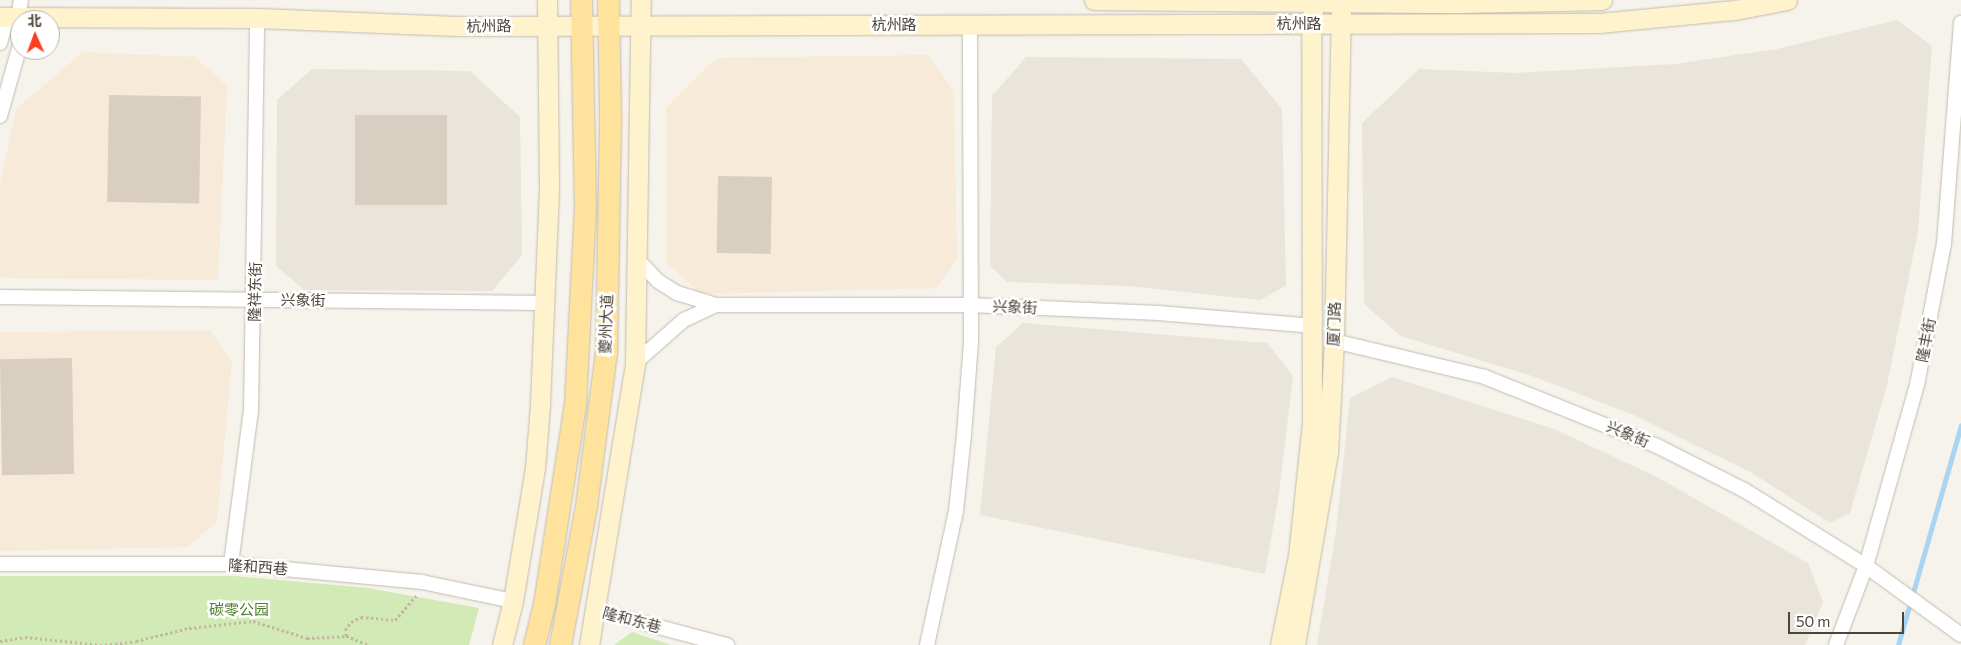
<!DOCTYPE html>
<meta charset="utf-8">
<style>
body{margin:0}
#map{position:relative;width:1961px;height:645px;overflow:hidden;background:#f6f3ec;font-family:Commissioner,"Noto Sans SC",sans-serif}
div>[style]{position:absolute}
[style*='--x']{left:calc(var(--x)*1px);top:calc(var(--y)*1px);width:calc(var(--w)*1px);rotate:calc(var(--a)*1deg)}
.residential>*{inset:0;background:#eae5da}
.commercial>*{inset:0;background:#f7ead8}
.green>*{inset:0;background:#d2eab5}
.stream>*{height:4.5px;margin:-2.25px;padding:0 2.25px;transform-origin:2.25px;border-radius:2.25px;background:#a9d4f2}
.building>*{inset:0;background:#d8cfc1;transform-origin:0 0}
.path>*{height:2.5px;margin-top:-1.25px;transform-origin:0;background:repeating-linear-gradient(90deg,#c4b79f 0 2.5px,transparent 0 5px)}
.roads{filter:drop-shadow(0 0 1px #c2bbae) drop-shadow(0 0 1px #c2bbae)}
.street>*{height:14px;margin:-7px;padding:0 7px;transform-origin:7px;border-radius:7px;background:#fff}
.secondary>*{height:19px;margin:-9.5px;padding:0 9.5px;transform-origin:9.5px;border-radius:9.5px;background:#fff3cd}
.primary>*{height:21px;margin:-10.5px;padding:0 10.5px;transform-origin:10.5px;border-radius:10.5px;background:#ffe39c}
span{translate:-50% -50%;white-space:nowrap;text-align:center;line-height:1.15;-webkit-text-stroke:5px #fff;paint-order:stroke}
.street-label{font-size:15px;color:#4b4439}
.park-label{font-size:15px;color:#4a7f2a}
.north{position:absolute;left:10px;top:10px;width:50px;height:50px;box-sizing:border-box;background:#fff;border:1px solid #b7b4b0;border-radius:50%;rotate:358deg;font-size:14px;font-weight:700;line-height:20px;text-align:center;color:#4b4439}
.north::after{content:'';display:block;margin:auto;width:18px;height:22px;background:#fc3f1d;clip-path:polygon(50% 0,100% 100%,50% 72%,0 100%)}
.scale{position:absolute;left:1788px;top:612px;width:116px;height:22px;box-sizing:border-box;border:2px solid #4b4439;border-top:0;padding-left:6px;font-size:15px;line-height:18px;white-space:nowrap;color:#4b4439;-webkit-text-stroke:4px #fff;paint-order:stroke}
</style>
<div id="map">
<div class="residential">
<div style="clip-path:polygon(1897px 20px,1932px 46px,1918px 231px,1887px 385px,1850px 513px,1830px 523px,1752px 473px,1634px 415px,1532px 376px,1401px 336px,1364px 304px,1362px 123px,1419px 69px,1516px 73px,1675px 64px,1777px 49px)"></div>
<div style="clip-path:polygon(1026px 57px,1241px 59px,1282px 109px,1286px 286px,1260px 300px,1128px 286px,1007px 282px,990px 266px,992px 96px)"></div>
<div style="clip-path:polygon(312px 69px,470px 71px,520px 117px,522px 255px,492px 291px,304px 290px,276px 266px,277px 100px)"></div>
<div style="clip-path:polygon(1023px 323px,1267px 343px,1293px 376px,1279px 494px,1265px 574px,980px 515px,996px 347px)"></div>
<div style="clip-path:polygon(1392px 377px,1554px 429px,1655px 476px,1808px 563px,1823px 602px,1805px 645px,1317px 645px,1336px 531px,1350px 398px)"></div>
</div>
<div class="commercial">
<div style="clip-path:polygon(83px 52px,195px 57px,227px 86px,218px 280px,0 278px,0 183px,16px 109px)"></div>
<div style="clip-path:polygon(928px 55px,954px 91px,957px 260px,936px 288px,701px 294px,666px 262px,666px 108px,717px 58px)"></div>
<div style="clip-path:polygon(210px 330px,232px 362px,217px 521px,188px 547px,0 551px,0 332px)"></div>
</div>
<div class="green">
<div style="clip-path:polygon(0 576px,234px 576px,368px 588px,479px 608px,469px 645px,0 645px)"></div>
<div style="clip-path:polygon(632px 632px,671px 645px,614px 645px)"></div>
</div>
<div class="stream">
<div style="--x:1898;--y:645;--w:228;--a:-74"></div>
</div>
<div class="building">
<div style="left:109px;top:95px;width:92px;height:107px;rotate:1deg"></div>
<div style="left:355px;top:115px;width:92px;height:90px"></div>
<div style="left:718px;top:176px;width:54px;height:77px;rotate:1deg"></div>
<div style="left:72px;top:358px;width:116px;height:72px;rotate:89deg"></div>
</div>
<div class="path">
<div style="--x:0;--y:641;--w:25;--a:-9"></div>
<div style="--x:25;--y:637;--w:77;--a:5.9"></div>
<div style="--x:105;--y:645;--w:31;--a:-7"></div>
<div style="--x:136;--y:641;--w:55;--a:-13.8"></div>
<div style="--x:189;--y:628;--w:64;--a:-6.2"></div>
<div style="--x:253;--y:621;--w:57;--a:17.5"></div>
<div style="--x:307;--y:638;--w:39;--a:-3"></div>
<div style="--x:367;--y:645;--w:23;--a:-157"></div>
<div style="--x:346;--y:636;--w:6;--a:-99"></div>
<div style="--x:345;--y:630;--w:10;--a:-53"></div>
<div style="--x:351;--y:622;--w:11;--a:-27"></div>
<div style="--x:361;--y:617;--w:34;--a:5"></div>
<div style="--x:395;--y:620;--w:32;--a:-49"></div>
</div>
<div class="roads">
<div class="street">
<div style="--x:18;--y:17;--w:17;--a:-80"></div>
<div style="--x:0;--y:43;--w:28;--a:-75"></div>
<div style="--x:0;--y:116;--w:74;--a:-74.3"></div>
<div style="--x:0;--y:297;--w:546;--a:0.63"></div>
<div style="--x:716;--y:305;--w:253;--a:0"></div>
<div style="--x:969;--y:305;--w:190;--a:2.4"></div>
<div style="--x:1159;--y:313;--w:155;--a:4.8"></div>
<div style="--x:1334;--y:341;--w:155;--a:13.4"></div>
<div style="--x:1485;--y:377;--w:185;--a:21.9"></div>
<div style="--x:1657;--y:446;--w:97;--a:26.8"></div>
<div style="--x:1744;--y:490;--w:144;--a:31.9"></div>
<div style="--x:1866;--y:566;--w:117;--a:36"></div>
<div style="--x:635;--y:363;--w:65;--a:-41.3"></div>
<div style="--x:684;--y:320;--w:35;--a:-25"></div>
<div style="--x:716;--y:305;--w:41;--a:-162.9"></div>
<div style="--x:677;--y:293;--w:22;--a:-148"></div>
<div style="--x:658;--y:281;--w:29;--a:-134"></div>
<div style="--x:0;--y:564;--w:231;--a:0"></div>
<div style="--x:231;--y:564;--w:192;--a:5.4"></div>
<div style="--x:422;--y:582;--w:93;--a:11.8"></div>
<div style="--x:231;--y:564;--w:154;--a:-82.6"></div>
<div style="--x:251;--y:411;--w:393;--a:-89.1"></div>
<div style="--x:595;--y:610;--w:137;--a:14.9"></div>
<div style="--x:927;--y:645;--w:137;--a:-77.8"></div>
<div style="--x:956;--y:511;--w:76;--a:-84"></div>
<div style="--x:964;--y:435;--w:93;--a:-85.7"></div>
<div style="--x:971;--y:342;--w:317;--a:-90.2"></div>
<div style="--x:1836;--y:645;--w:85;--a:-69.2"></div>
<div style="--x:1866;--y:566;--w:188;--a:-74.3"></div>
<div style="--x:1917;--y:385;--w:144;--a:-79.2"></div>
<div style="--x:1944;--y:244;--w:222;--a:-85.6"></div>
</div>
<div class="secondary">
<div style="--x:1094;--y:0;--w:366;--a:0.5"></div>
<div style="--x:1460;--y:3;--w:142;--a:-1.2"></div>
<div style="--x:0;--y:17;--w:257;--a:0.2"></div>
<div style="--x:257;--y:18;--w:200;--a:2.3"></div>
<div style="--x:457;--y:26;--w:1142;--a:-0.15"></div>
<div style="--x:1599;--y:23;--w:137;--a:-5.5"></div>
<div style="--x:1735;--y:10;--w:53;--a:-10.9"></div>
<div style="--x:502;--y:645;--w:45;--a:-76"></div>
<div style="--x:513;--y:601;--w:135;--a:-80.6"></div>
<div style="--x:535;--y:468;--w:64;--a:-85.5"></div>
<div style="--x:540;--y:404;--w:216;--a:-87.6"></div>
<div style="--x:549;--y:188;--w:188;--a:-90.6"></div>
<div style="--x:589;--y:645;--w:286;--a:-80.7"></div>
<div style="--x:635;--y:363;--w:363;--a:-89.1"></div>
<div style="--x:1280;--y:645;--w:91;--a:-78.6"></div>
<div style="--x:1298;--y:556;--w:135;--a:-84"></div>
<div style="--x:1312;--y:422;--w:398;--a:-90.1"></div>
<div style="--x:1311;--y:24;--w:24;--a:-81"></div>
<div style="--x:1295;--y:645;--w:196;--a:-80.3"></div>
<div style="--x:1328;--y:452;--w:111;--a:-86.9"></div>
<div style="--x:1334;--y:341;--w:341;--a:-88.8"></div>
</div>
<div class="primary">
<div style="--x:534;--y:645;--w:42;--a:-76.3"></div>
<div style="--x:544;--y:604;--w:202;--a:-81.2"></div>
<div style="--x:575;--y:404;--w:196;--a:-87.1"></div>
<div style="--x:585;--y:208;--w:208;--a:-91.1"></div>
<div style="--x:560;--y:645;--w:141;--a:-79.4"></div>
<div style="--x:586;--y:506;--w:154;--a:-82.6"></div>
<div style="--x:606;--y:353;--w:239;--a:-89"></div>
<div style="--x:610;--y:114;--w:114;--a:-91"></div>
</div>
</div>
<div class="street-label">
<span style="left:1299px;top:24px">杭州路</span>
<span style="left:894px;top:25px">杭州路</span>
<span style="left:489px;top:26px;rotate:-1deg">杭州路</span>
<span style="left:255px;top:292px;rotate:-89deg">隆祥东街</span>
<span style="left:303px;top:300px;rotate:1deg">兴象街</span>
<span style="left:1015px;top:307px;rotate:3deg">兴象街</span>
<span style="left:606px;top:324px;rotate:-88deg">夔州大道</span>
<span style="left:1334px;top:324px;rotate:-88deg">厦门路</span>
<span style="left:1926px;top:340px;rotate:-79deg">隆丰街</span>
<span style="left:1628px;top:434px;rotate:23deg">兴象街</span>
<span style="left:258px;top:567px;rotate:4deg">隆和西巷</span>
<span style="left:632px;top:620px;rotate:15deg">隆和东巷</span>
</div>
<div class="park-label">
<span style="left:239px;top:610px">碳零公园</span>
</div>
<div class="north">北</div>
<div class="scale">50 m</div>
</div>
